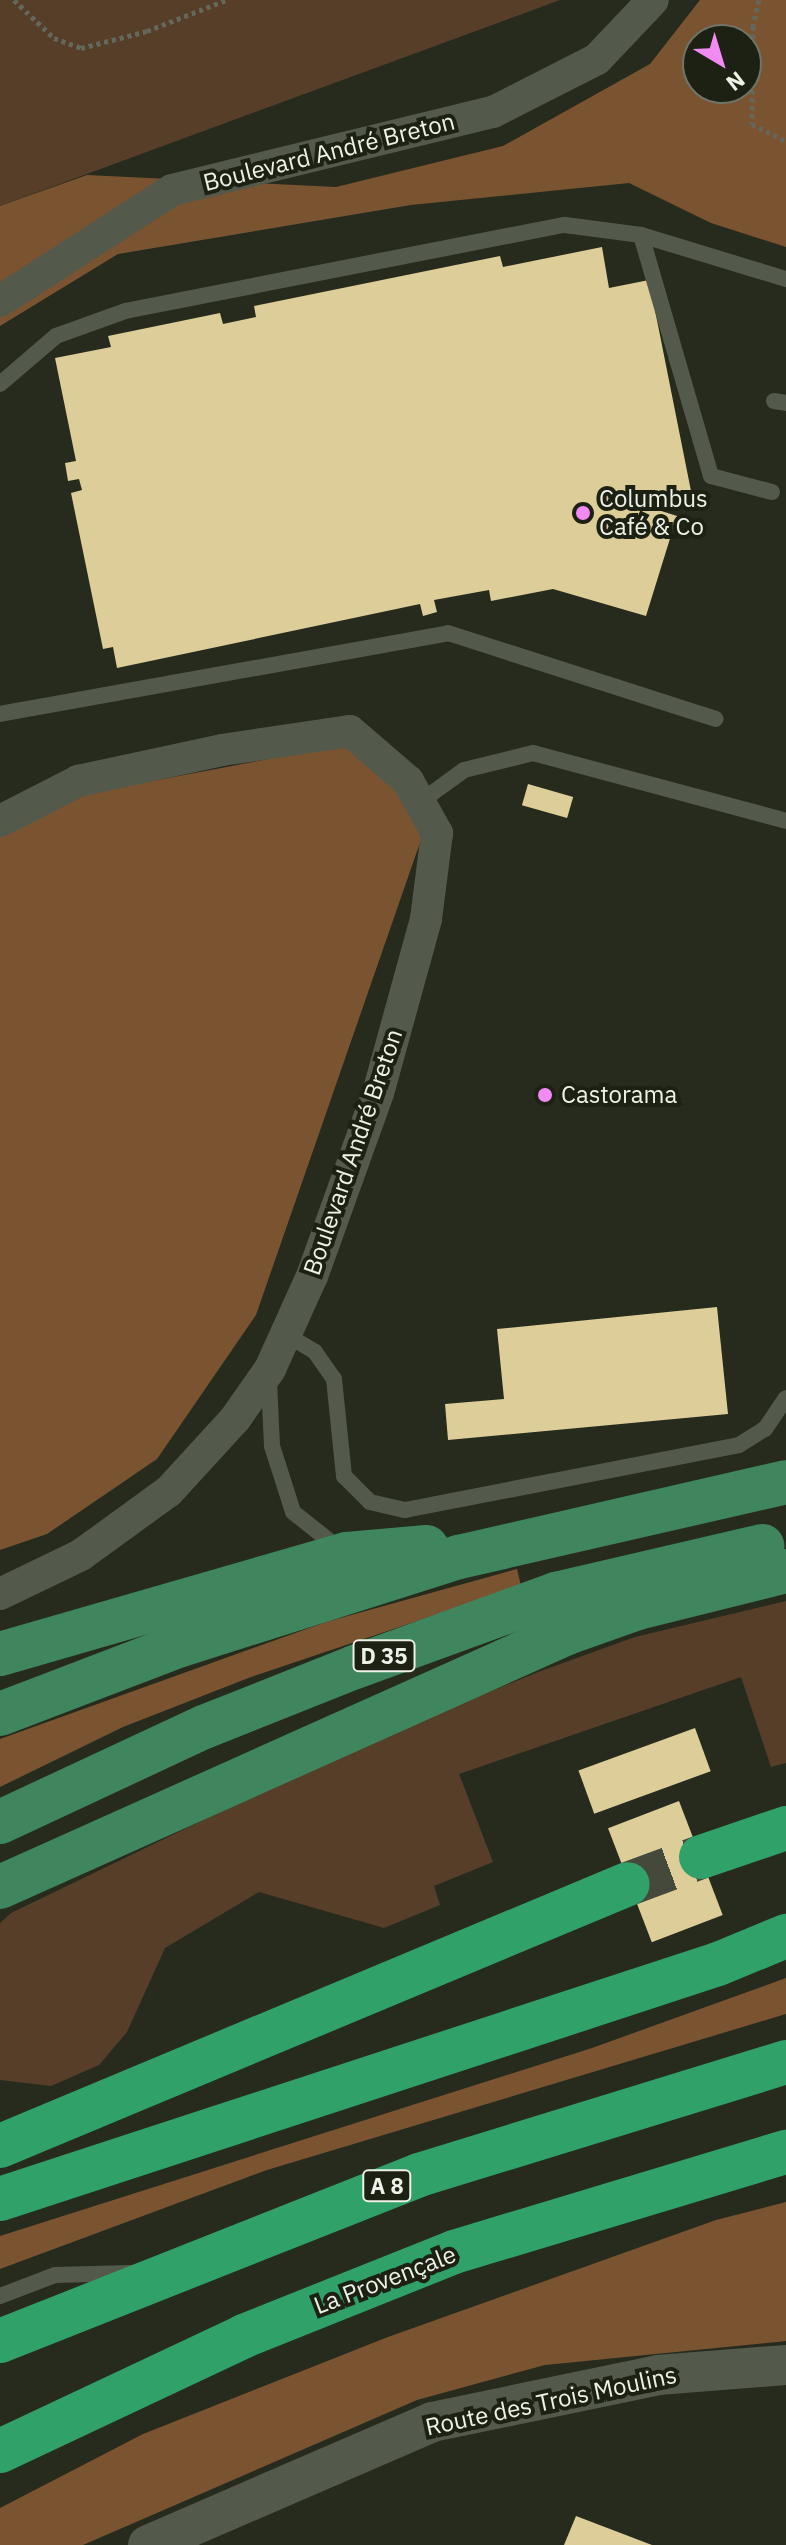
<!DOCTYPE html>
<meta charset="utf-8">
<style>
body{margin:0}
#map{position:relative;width:786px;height:2545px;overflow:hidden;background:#262b1e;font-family:"IBM Plex Sans",sans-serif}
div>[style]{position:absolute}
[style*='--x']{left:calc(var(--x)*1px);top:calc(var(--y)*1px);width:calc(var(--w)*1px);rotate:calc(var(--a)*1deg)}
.green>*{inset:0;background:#563e29}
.forest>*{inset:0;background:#7a5430}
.building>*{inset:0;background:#ddcd98;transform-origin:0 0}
.motorway-tunnel>*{height:44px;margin-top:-22px;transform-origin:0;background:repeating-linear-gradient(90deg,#44493c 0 44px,transparent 0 66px)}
.path>*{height:5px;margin-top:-2.5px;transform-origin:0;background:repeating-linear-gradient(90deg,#63675c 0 4px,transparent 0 8px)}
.service>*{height:16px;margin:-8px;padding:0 8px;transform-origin:8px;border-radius:8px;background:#535a4b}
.minor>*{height:32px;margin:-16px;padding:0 16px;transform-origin:16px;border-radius:16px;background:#535a4b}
.tertiary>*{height:40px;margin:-20px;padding:0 20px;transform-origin:20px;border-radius:20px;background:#535a4b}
.primary>*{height:44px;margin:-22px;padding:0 22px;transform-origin:22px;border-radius:22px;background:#3f855e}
.motorway>*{height:44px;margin:-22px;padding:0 22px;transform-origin:22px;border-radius:22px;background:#31a16a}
.dots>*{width:22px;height:22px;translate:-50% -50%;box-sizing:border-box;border:4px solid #1c2114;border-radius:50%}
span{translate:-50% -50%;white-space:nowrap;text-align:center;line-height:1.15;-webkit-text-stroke:8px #1c2114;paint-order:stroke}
.shield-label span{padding:2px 6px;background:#1c2114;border:2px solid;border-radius:6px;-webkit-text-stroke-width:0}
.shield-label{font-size:22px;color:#edf1e8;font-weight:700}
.street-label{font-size:24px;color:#edf1e8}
.poi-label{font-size:24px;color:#edf1e8}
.left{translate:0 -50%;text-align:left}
.north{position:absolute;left:682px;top:24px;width:80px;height:80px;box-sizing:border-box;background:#1c2114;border:2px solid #707469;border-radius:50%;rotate:142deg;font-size:22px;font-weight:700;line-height:32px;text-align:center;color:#edf1e8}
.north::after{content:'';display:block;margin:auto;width:28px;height:36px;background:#f28af3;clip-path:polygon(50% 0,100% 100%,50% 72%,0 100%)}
</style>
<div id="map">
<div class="green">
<div style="clip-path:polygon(0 0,560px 0,0 206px)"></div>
<div style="clip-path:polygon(786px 1601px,786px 1763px,771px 1767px,741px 1677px,459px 1774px,493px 1862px,434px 1886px,440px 1905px,384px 1928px,259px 1892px,165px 1948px,127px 2032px,99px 2065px,51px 2086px,0 2080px,0 1923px,11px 1913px,352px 1748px,538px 1672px,635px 1637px)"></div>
</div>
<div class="forest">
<div style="clip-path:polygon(evenodd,700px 0,786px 0,786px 247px,711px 223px,629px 183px,411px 205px,118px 254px,0 326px,0 206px,87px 175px,336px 187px,503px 146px,650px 64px,700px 0,698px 40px,746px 40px,746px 88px,698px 88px,698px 40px)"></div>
<div style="clip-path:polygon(348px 744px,397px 791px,423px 834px,256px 1315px,157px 1459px,47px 1534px,0 1550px,0 836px,89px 793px)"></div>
<div style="clip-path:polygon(517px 1569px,521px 1586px,251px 1677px,123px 1727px,0 1787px,0 1739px,326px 1622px)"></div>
<div style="clip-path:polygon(786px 1978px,786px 2014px,267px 2170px,0 2269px,0 2236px,592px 2048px)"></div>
<div style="clip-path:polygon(786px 2202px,786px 2341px,545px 2365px,417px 2400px,83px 2545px,0 2545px,0 2508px,143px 2434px,388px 2337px,716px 2220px)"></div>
</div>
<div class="building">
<div style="clip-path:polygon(602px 247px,609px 288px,649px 280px,692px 496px,656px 503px,655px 509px,677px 516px,646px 616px,553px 589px,491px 601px,489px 590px,434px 600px,437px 612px,423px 616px,420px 604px,117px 668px,113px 647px,103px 649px,71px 493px,82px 490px,79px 479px,68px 481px,65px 463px,76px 461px,55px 358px,111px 347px,108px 336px,220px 313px,223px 324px,256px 317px,254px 306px,500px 256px,503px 267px)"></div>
<div style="left:528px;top:784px;width:47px;height:22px;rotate:16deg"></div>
<div style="clip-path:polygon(717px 1307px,728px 1414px,448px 1440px,445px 1404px,504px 1399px,497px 1329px)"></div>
<div style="left:695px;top:1728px;width:46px;height:124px;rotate:70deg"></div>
<div style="left:679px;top:1801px;width:122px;height:76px;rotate:69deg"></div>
<div style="clip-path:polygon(576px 2516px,652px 2545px,564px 2545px)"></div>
</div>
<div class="motorway-tunnel">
<div style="--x:628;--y:1884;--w:78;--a:-20.3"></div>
</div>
<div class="path">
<div style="--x:14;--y:0;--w:55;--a:43.5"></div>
<div style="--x:54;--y:38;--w:29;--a:20"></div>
<div style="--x:81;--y:48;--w:68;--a:-14.4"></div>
<div style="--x:147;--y:31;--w:85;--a:-21.4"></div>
<div style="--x:759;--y:0;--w:27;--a:103"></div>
<div style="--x:753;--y:26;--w:98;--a:90.6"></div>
<div style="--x:752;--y:124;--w:38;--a:27"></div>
</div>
<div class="service">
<div style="--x:641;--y:235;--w:152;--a:16.9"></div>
<div style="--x:0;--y:384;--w:74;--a:-40.6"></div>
<div style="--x:56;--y:336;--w:73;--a:-19.9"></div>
<div style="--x:125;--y:311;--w:448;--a:-11.1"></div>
<div style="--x:565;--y:225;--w:77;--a:7.5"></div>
<div style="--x:641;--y:235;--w:251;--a:73.8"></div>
<div style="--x:711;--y:476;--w:63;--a:14.7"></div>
<div style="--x:774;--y:401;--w:12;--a:9"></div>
<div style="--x:0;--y:714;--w:455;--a:-10.2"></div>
<div style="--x:448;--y:633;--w:281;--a:17.8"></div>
<div style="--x:420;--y:802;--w:54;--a:-36"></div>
<div style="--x:464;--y:770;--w:71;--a:-13.8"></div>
<div style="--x:533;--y:753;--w:262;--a:15"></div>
<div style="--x:287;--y:1335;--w:33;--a:31"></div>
<div style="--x:315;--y:1352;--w:33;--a:55"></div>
<div style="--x:334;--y:1379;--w:98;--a:84.1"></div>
<div style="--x:344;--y:1476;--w:37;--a:45"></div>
<div style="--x:370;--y:1502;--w:36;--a:13"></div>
<div style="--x:405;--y:1510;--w:340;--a:-11"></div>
<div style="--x:739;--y:1445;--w:31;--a:-32"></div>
<div style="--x:765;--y:1429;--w:37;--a:-56"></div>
<div style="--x:269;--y:1382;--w:64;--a:87.3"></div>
<div style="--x:272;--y:1446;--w:69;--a:72.3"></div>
<div style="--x:293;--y:1512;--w:63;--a:38.5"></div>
<div style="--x:0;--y:2296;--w:59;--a:-20.9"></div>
<div style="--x:55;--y:2275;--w:76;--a:-1.5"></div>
</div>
<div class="minor">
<div style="--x:0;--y:301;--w:205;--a:-32.8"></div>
<div style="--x:172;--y:190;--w:330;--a:-13.7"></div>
<div style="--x:493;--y:112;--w:117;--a:-27"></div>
<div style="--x:597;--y:59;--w:81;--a:-46.5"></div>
<div style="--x:0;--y:821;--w:88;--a:-27.1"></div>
<div style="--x:78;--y:781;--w:147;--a:-12.1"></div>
<div style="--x:222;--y:750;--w:129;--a:-8.4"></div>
<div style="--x:350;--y:731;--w:77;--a:40.8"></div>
<div style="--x:408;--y:781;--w:60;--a:60.9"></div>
<div style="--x:437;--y:833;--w:87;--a:97.3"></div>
<div style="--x:426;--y:919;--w:180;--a:105.4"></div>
<div style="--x:378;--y:1093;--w:195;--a:109.8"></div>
<div style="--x:312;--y:1276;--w:102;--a:114.3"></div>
<div style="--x:270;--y:1369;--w:61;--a:125"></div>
<div style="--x:235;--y:1419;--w:98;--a:132.5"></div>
<div style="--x:169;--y:1491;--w:109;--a:144"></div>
<div style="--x:81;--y:1555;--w:90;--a:154.3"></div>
</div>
<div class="tertiary">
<div style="--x:148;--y:2545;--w:309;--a:-23.4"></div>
<div style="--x:432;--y:2422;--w:231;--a:-11.7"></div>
<div style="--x:658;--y:2375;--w:128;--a:-4.5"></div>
</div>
<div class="primary">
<div style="--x:0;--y:1654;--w:361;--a:-16.1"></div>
<div style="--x:347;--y:1554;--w:80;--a:-5"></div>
<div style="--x:0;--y:1714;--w:194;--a:-20.9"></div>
<div style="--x:181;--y:1645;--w:292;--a:-17.6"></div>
<div style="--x:459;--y:1557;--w:335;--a:-12.9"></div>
<div style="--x:0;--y:1822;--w:225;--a:-25"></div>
<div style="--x:204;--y:1727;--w:162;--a:-21.7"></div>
<div style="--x:355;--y:1667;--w:214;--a:-20"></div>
<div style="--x:556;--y:1594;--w:212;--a:-13.1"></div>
<div style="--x:0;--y:1887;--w:621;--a:-24.13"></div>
<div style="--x:567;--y:1633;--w:75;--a:-19.4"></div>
<div style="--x:638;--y:1608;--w:153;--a:-14"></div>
</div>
<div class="motorway">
<div style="--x:701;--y:1857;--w:90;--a:-18.8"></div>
<div style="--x:0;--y:2146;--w:680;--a:-22.65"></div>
<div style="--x:0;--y:2199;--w:755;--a:-18.12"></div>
<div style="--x:718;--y:1964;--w:74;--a:-22.4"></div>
<div style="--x:0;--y:2341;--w:451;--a:-21.6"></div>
<div style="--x:419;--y:2175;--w:384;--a:-17.1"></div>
<div style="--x:0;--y:2451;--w:270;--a:-25.2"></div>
<div style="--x:244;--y:2336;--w:226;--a:-21.8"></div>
<div style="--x:454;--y:2252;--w:347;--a:-16.8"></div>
</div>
<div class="dots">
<div style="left:583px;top:513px;background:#f28af3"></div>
<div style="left:545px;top:1095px;background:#f28af3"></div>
</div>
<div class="shield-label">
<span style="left:384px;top:1656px">D 35</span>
<span style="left:387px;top:2186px">A 8</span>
</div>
<div class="street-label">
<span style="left:329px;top:152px;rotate:-14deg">Boulevard André Breton</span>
<span style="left:353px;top:1152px;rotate:-71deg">Boulevard André Breton</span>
<span style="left:385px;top:2280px;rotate:-21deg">La Provençale</span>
<span style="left:551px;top:2401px;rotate:-12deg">Route des Trois Moulins</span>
</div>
<div class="poi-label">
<span class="left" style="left:599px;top:513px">Columbus<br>Café &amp; Co</span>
<span class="left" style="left:561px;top:1095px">Castorama</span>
</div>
<div class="north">N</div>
</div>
